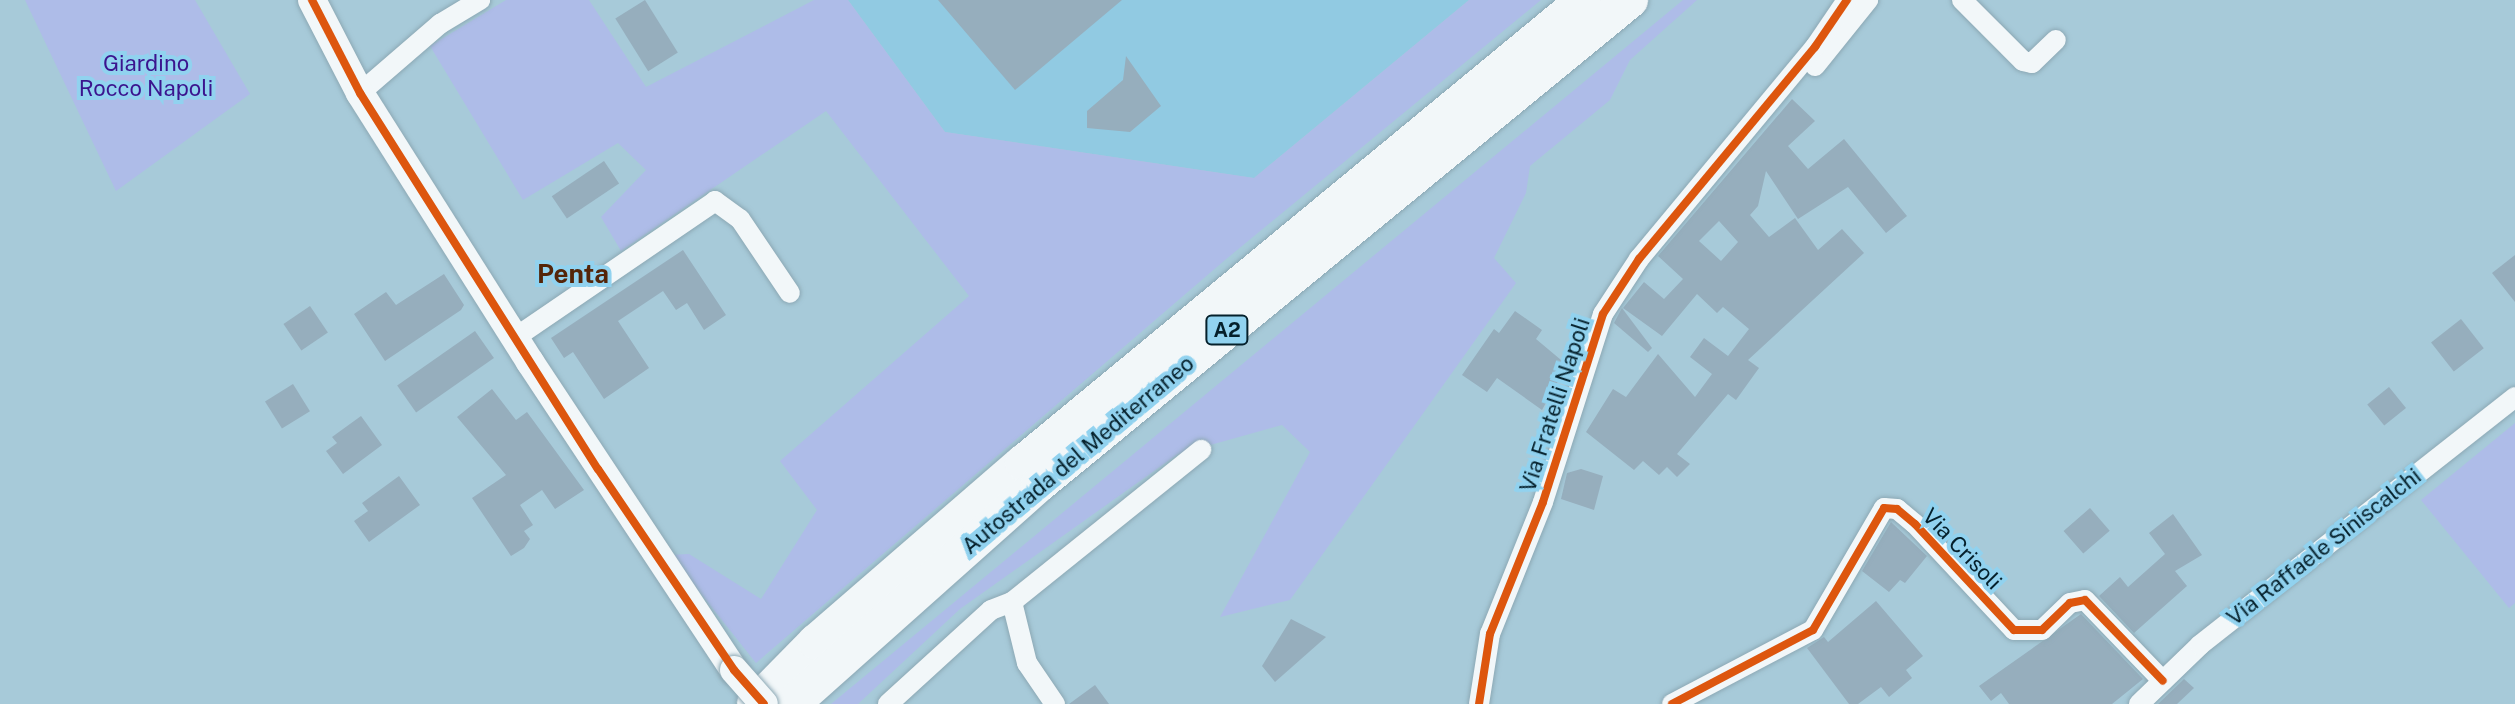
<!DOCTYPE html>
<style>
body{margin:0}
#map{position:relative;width:2515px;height:704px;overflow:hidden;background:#a7cad9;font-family:"Public Sans",sans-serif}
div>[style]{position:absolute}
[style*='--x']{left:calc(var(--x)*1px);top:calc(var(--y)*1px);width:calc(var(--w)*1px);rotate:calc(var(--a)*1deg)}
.built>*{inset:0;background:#91cae2}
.green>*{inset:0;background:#aebce8}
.building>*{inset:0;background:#96aebd;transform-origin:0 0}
.roads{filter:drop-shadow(0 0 2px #8ca8b4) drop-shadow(0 0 2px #8ca8b4)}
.street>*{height:20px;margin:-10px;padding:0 10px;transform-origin:10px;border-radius:10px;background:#f2f7f9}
.secondary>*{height:28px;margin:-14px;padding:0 14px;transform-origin:14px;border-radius:14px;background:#f2f7f9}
.highway>*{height:36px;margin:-18px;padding:0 18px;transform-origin:18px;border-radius:18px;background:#f2f7f9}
.bridges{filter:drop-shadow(0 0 2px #8ca8b4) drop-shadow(0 0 2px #8ca8b4)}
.secondary-bridge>*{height:28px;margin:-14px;padding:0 14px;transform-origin:14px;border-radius:14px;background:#f2f7f9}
.cycleway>*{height:8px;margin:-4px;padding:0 4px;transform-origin:4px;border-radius:4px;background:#dd560e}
span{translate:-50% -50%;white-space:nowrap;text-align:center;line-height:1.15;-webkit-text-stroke:8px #91d2ef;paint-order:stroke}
.shield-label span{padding:2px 6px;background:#91d2ef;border:2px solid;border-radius:6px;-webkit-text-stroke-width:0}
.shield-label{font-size:20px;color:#05202b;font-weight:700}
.park-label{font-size:22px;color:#3b148e}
.street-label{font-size:22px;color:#05202b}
.quarter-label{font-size:26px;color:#542509;font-weight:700}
</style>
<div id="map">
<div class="built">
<div style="clip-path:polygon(848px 0,1469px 0,1254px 178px,945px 132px)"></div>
</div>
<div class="green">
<div style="clip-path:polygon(25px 0,195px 0,250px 94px,116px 191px)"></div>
<div style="clip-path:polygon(506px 0,589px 0,646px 87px,814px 0,848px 0,945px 132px,1254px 178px,1469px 0,1541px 0,1225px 260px,756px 663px,670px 555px,689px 554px,761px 599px,817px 510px,780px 461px,969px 296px,826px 111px,621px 251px,601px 217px,646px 170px,618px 143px,523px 200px,430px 46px)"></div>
<div style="clip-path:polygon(1683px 0,1697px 0,1630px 60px,1610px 100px,1530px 166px,1526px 193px,1494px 258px,1516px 283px,1290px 600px,1220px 617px,1310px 452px,1282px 425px,1178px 454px,960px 609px,858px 704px,831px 704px)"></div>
<div style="clip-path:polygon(2515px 423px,2515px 603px,2509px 608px,2421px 500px)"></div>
</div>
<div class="building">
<div style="left:645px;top:0;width:62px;height:35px;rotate:58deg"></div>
<div style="clip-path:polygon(938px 0,1122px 0,1015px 90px)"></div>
<div style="clip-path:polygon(1126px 56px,1161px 106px,1130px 132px,1087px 128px,1087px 111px,1123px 80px)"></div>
<div style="clip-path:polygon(evenodd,1792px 99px,1815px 121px,1788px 146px,1808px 169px,1844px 139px,1907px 216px,1886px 233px,1848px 187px,1798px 219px,1766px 171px,1758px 206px,1750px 215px,1769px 237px,1795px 218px,1818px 250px,1842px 229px,1864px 253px,1748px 360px,1759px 368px,1736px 400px,1728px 394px,1677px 454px,1690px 464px,1677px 477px,1667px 467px,1659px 475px,1643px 461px,1634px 470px,1586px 432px,1613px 389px,1626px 397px,1658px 354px,1695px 397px,1712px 374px,1690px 357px,1704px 338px,1728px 356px,1749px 329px,1723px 307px,1717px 313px,1697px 294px,1662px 336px,1623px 308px,1644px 282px,1664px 299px,1683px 279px,1658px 256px,1792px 99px,1719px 221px,1738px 242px,1721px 261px,1699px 241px,1719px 221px)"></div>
<div style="left:604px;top:161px;width:27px;height:63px;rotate:56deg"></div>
<div style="clip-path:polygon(683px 250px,726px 315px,704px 330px,687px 303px,676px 310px,663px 291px,618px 321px,649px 368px,604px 399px,573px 352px,564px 358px,551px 338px)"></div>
<div style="clip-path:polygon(2515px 255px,2515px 302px,2492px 273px)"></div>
<div style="clip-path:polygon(444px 274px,464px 305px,461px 310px,385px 361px,354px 314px,386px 292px,396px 305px)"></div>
<div style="left:310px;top:306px;width:32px;height:32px;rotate:56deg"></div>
<div style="clip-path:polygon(1622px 308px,1652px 348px,1648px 352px,1614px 323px)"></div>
<div style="clip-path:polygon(1515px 311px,1542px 330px,1536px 339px,1567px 365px,1542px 410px,1497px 378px,1487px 392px,1462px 375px,1494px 329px,1499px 333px)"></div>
<div style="left:2461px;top:319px;width:37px;height:38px;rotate:52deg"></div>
<div style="left:475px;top:331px;width:33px;height:95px;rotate:55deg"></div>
<div style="left:293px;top:384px;width:32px;height:33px;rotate:58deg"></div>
<div style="left:2389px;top:387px;width:27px;height:28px;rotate:51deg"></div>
<div style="clip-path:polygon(492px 389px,516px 420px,527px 412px,584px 490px,555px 509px,542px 490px,520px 505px,533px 525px,524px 531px,530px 539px,524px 548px,511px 556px,472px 498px,506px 475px,457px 417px)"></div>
<div style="clip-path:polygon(361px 416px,382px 445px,343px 474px,326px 451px,337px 443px,332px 437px)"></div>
<div style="clip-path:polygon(1581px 469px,1603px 476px,1594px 510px,1561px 499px,1567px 473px)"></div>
<div style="clip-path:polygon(399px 476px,420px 505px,369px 542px,354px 521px,368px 511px,362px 503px)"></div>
<div style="left:2090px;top:508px;width:30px;height:35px;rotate:49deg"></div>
<div style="clip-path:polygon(2173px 514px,2202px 555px,2175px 571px,2187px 586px,2134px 633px,2099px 596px,2120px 577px,2128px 587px,2165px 554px,2149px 533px)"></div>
<div style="clip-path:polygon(1891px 522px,1927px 556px,1905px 583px,1900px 580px,1889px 592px,1862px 571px)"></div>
<div style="clip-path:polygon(1876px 601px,1923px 656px,1906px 670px,1912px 678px,1889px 697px,1881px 687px,1858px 704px,1849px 704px,1807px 648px,1824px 637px,1828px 642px)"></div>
<div style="clip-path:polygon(2081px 614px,2143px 679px,2112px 704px,2009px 704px,2001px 693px,1991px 701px,1979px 686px)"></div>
<div style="clip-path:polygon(1291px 619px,1326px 637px,1275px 682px,1262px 666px)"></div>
<div style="clip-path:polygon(2184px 679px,2194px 688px,2177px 704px,2158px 704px)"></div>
<div style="clip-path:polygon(1095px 685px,1109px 704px,1069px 704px)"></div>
</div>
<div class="roads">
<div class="street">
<div style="--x:1962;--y:0;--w:86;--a:45"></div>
<div style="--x:2023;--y:61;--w:9;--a:13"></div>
<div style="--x:2032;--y:63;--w:33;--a:-44"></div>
<div style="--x:1815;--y:66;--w:85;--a:-51.2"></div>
<div style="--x:360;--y:93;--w:106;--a:-40.8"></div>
<div style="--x:440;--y:24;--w:47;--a:-31"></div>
<div style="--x:516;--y:337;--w:241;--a:-34.3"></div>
<div style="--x:715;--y:201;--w:31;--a:36"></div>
<div style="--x:740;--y:219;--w:89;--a:56"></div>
<div style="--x:1012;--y:602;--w:243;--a:-38.8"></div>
<div style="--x:888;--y:704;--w:139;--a:-42.4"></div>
<div style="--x:991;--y:610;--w:22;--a:-21"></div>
<div style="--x:1012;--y:602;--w:63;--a:76.2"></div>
<div style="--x:1027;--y:663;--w:50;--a:55.7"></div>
<div style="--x:1479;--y:704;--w:71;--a:-81.1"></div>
<div style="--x:1490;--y:634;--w:142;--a:-68.1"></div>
<div style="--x:1543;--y:502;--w:197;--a:-72.3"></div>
<div style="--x:1603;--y:314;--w:66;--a:-56.8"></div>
<div style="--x:1639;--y:259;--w:276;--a:-50.3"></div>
<div style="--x:1815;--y:47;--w:57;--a:-55.8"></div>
<div style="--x:1672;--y:704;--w:159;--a:-27.7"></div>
<div style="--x:1813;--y:630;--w:141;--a:-59.8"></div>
<div style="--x:1884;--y:508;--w:13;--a:4"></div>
<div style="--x:1897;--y:509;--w:23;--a:40"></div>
<div style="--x:1915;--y:524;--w:145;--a:47"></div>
<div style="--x:2014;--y:630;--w:28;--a:0"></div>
<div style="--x:2042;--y:630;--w:39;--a:-44"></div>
<div style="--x:2070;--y:603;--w:15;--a:-11"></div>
<div style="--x:2085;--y:600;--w:112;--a:46.1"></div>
<div style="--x:2139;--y:704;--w:85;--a:-44"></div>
<div style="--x:2200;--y:645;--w:401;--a:-38.2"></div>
</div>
<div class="secondary">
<div style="--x:312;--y:0;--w:105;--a:62.7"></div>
<div style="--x:360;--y:93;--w:318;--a:57.7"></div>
<div style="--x:530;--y:362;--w:369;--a:56.5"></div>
</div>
<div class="highway">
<div style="--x:755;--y:704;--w:87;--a:-45.5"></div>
<div style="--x:816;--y:642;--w:274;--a:-40.9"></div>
<div style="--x:1023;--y:463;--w:727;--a:-39.53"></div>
<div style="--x:792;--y:704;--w:331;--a:-41.7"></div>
<div style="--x:1039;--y:484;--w:764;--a:-39.32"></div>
</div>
</div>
<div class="bridges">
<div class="secondary-bridge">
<div style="--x:734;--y:670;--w:45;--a:48.6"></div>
</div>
</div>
<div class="cycleway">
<div style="--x:312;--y:0;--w:105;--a:62.7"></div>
<div style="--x:360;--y:93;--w:445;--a:57.7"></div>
<div style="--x:598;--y:469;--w:243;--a:55.9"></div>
<div style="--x:734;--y:670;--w:45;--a:48.6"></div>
<div style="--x:1479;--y:704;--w:71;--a:-81.1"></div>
<div style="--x:1490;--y:634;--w:142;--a:-68.1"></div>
<div style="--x:1543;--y:502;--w:197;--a:-72.3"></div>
<div style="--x:1603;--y:314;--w:66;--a:-56.8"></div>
<div style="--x:1639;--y:259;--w:276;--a:-50.3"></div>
<div style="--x:1815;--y:47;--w:57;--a:-55.8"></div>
<div style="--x:1672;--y:704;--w:159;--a:-27.7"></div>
<div style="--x:1813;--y:630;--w:141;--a:-59.8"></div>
<div style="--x:1884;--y:508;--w:13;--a:4"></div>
<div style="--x:1897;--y:509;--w:23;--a:40"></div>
<div style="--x:1915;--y:524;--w:145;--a:47"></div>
<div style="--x:2014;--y:630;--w:28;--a:0"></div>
<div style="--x:2042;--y:630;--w:39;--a:-44"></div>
<div style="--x:2070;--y:603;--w:15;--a:-11"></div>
<div style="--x:2085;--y:600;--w:112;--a:46.1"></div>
</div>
<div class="shield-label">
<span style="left:1227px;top:330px">A2</span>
</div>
<div class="park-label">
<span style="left:146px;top:76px">Giardino<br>Rocco Napoli</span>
</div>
<div class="street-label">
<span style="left:1555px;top:405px;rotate:-72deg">Via Fratelli Napoli</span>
<span style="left:1078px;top:455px;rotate:-40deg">Autostrada del Mediterraneo</span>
<span style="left:2324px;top:547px;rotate:-38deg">Via Raffaele Siniscalchi</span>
<span style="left:1962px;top:549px;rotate:46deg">Via Crisoli</span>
</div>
<div class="quarter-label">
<span style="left:573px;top:274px">Penta</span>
</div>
</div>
